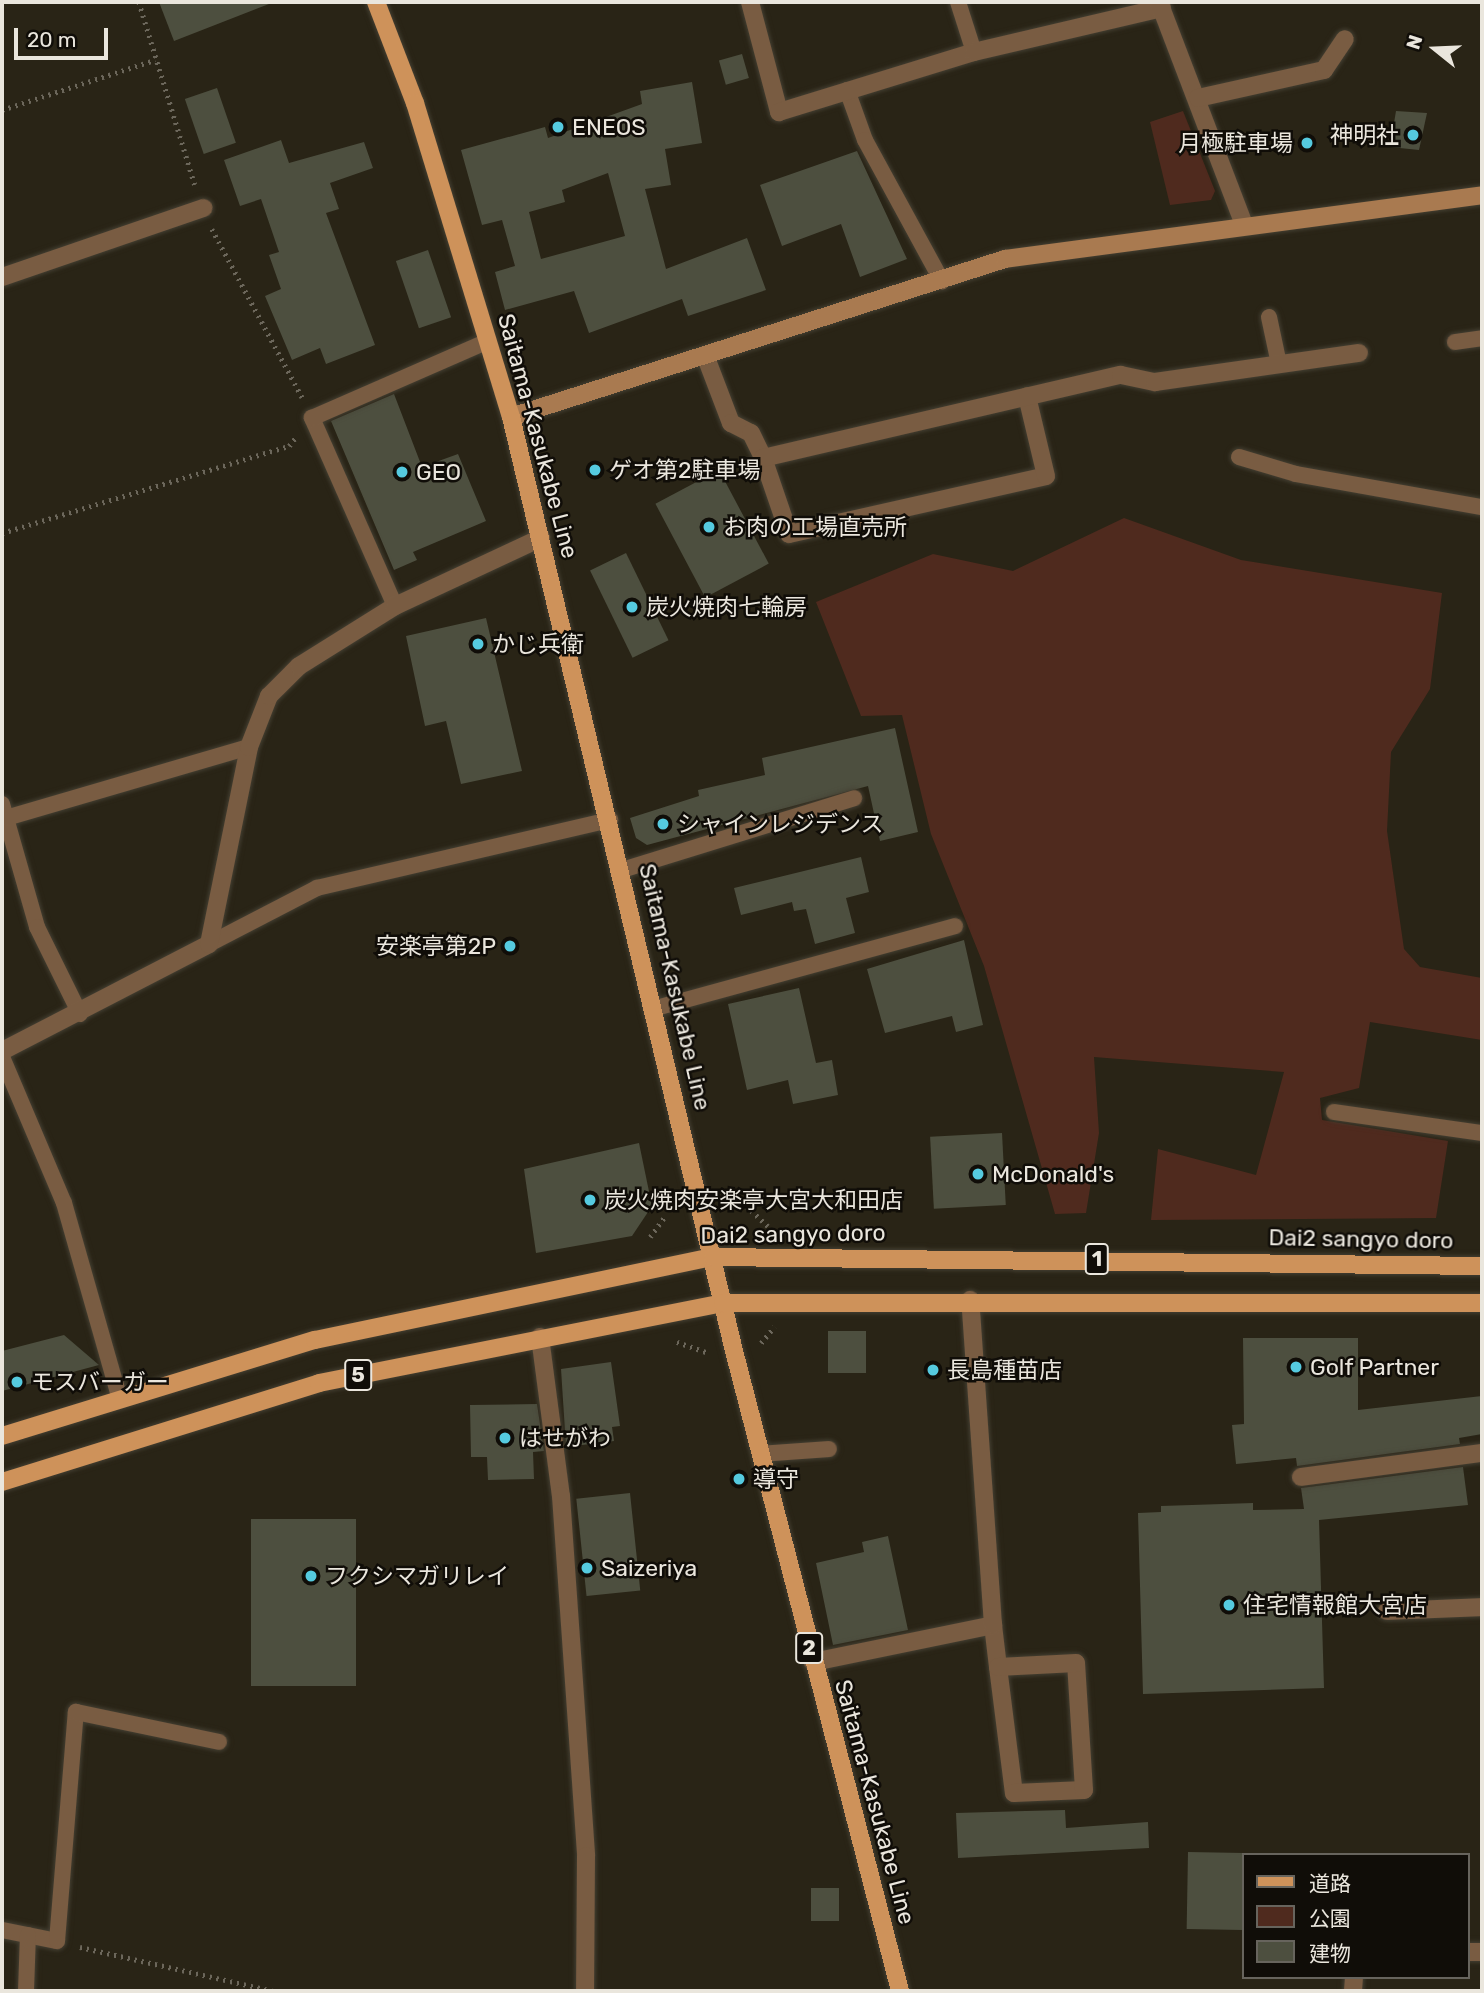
<!DOCTYPE html>
<meta charset="utf-8">
<style>
body{margin:0}
#map{position:relative;width:1484px;height:1993px;overflow:hidden;background:#292416;font-family:Rubik,"Noto Sans JP",sans-serif}
div>[style]{position:absolute}
[style*='--x']{left:calc(var(--x)*1px);top:calc(var(--y)*1px);width:calc(var(--w)*1px);rotate:calc(var(--a)*1deg)}
.green>*{inset:0;background:#4f2a1e}
.building>*{inset:0;background:#4d4f3f;transform-origin:0 0}
.path>*{height:4.5px;margin-top:-2.25px;transform-origin:0;background:repeating-linear-gradient(90deg,#6c675b 0 2px,transparent 0 7px)}
.roads{filter:drop-shadow(0 0 2px #443f32) drop-shadow(0 0 2px #443f32)}
.lane>*{height:16px;margin:-8px;padding:0 8px;transform-origin:8px;border-radius:8px;background:#795c42}
.street>*{height:18px;margin:-9px;padding:0 9px;transform-origin:9px;border-radius:9px;background:#795c42}
.secondary>*{height:18px;margin:-9px;padding:0 9px;transform-origin:9px;border-radius:9px;background:#a97a50}
.primary>*{height:18px;margin:-9px;padding:0 9px;transform-origin:9px;border-radius:9px;background:#ce925a}
.dots>*{width:19px;height:19px;translate:-50% -50%;box-sizing:border-box;border:4px solid #100d08;border-radius:50%}
span{translate:-50% -50%;white-space:nowrap;text-align:center;line-height:1.15;-webkit-text-stroke:5px #100d08;paint-order:stroke}
.shield-label span{padding:2px 5px;background:#100d08;border:2px solid;border-radius:5px;-webkit-text-stroke-width:0}
.shield-label{font-size:21px;color:#eae6dd;font-weight:700}
.poi-label{font-size:23px;color:#eae6dd}
.left{translate:0 -50%;text-align:left}
.right{translate:-100% -50%;text-align:right}
.street-label{font-size:23px;color:#eae6dd}
.frame{position:absolute;inset:0;border:4px solid #eae6dd;pointer-events:none}
.legend{position:absolute;left:1242px;top:1853px;width:228px;height:126px;box-sizing:border-box;background:#100d08;border:2px solid #67645d;margin:0;padding:9px 12px;list-style:none;font-size:21px;color:#eae6dd}
.legend li{display:flex;align-items:center;gap:14px;height:35px}
.legend b{width:35px;border:2px solid #67645d}
.north{position:absolute;left:1400px;top:14px;width:70px;height:70px;-webkit-text-stroke:5px #100d08;paint-order:stroke;rotate:288deg;font-size:19px;font-weight:700;line-height:28px;text-align:center;color:#eae6dd}
.north::after{content:'';display:block;margin:auto;width:24px;height:32px;background:#eae6dd;clip-path:polygon(50% 0,100% 100%,50% 72%,0 100%)}
.scale{position:absolute;left:14px;top:28px;width:94px;height:32px;box-sizing:border-box;border:4px solid #eae6dd;border-top:0;padding-left:9px;font-size:21px;line-height:24px;white-space:nowrap;color:#eae6dd;-webkit-text-stroke:5px #100d08;paint-order:stroke}
</style>
<div id="map">
<div class="green">
<div style="clip-path:polygon(1183px 111px,1215px 191px,1211px 200px,1170px 205px,1150px 122px)"></div>
<div style="clip-path:polygon(1124px 518px,1241px 560px,1442px 593px,1430px 689px,1391px 752px,1387px 831px,1404px 949px,1420px 967px,1482px 978px,1482px 1040px,1370px 1022px,1359px 1088px,1320px 1098px,1322px 1120px,1448px 1141px,1436px 1218px,1151px 1220px,1158px 1149px,1256px 1175px,1284px 1072px,1094px 1057px,1099px 1133px,1086px 1213px,1055px 1214px,984px 966px,931px 834px,902px 715px,861px 716px,816px 602px,933px 554px,1013px 571px)"></div>
</div>
<div class="building">
<div style="clip-path:polygon(159px 2px,269px 2px,269px 4px,174px 41px)"></div>
<div style="left:742px;top:54px;width:25px;height:24px;rotate:74deg"></div>
<div style="clip-path:polygon(evenodd,692px 82px,702px 143px,665px 149px,671px 185px,645px 189px,666px 269px,747px 238px,766px 290px,688px 316px,682px 299px,589px 333px,574px 291px,505px 310px,495px 272px,515px 266px,502px 220px,482px 225px,461px 150px,545px 127px,548px 138px,642px 104px,640px 91px,692px 82px,608px 173px,625px 236px,541px 259px,529px 212px,565px 202px,562px 190px,608px 173px)"></div>
<div style="left:217px;top:88px;width:58px;height:34px;rotate:71deg"></div>
<div style="clip-path:polygon(1396px 111px,1427px 113px,1419px 150px,1390px 147px)"></div>
<div style="clip-path:polygon(281px 140px,289px 163px,364px 142px,373px 168px,330px 183px,339px 209px,326px 213px,375px 345px,326px 364px,320px 348px,292px 360px,265px 296px,281px 289px,269px 255px,279px 252px,261px 199px,240px 206px,224px 160px)"></div>
<div style="clip-path:polygon(857px 151px,907px 259px,860px 277px,841px 224px,782px 246px,760px 185px)"></div>
<div style="left:428px;top:250px;width:71px;height:34px;rotate:71deg"></div>
<div style="clip-path:polygon(394px 394px,422px 467px,458px 454px,486px 521px,413px 552px,417px 560px,394px 570px,331px 421px)"></div>
<div style="left:719px;top:470px;width:106px;height:72px;rotate:62deg"></div>
<div style="left:626px;top:553px;width:97px;height:40px;rotate:64deg"></div>
<div style="clip-path:polygon(486px 618px,522px 771px,461px 784px,446px 721px,425px 726px,406px 636px)"></div>
<div style="clip-path:polygon(895px 728px,918px 832px,880px 841px,868px 786px,647px 845px,636px 838px,630px 818px,699px 796px,698px 790px,765px 775px,762px 758px)"></div>
<div style="clip-path:polygon(861px 857px,869px 892px,846px 898px,855px 933px,815px 944px,806px 909px,794px 911px,792px 902px,741px 915px,734px 888px)"></div>
<div style="clip-path:polygon(964px 940px,983px 1025px,956px 1032px,952px 1016px,885px 1033px,867px 969px)"></div>
<div style="clip-path:polygon(799px 988px,816px 1063px,832px 1060px,838px 1095px,793px 1104px,788px 1080px,747px 1090px,728px 1004px)"></div>
<div style="left:1002px;top:1133px;width:72px;height:72px;rotate:87deg"></div>
<div style="clip-path:polygon(639px 1143px,652px 1206px,632px 1236px,536px 1253px,524px 1169px)"></div>
<div style="left:828px;top:1331px;width:38px;height:42px"></div>
<div style="clip-path:polygon(64px 1335px,99px 1365px,2px 1391px,2px 1351px)"></div>
<div style="clip-path:polygon(1243px 1338px,1358px 1338px,1358px 1410px,1482px 1396px,1482px 1434px,1459px 1438px,1460px 1444px,1297px 1466px,1296px 1458px,1236px 1464px,1232px 1425px,1244px 1424px)"></div>
<div style="clip-path:polygon(611px 1362px,620px 1426px,612px 1427px,614px 1441px,566px 1447px,561px 1369px)"></div>
<div style="clip-path:polygon(537px 1404px,544px 1451px,533px 1452px,534px 1479px,488px 1480px,487px 1457px,471px 1457px,470px 1405px)"></div>
<div style="clip-path:polygon(1463px 1467px,1468px 1505px,1319px 1520px,1324px 1688px,1143px 1694px,1138px 1513px,1161px 1512px,1161px 1506px,1253px 1503px,1253px 1510px,1304px 1509px,1301px 1488px)"></div>
<div style="left:630px;top:1493px;width:98px;height:54px;rotate:84deg"></div>
<div style="left:251px;top:1519px;width:105px;height:167px"></div>
<div style="clip-path:polygon(888px 1536px,908px 1630px,833px 1645px,816px 1563px,864px 1552px,862px 1542px)"></div>
<div style="clip-path:polygon(1065px 1810px,1066px 1828px,1148px 1822px,1149px 1848px,958px 1858px,956px 1813px)"></div>
<div style="left:1188px;top:1852px;width:56px;height:77px;rotate:1deg"></div>
<div style="left:811px;top:1888px;width:28px;height:33px"></div>
</div>
<div class="path">
<div style="--x:139;--y:2;--w:191;--a:73"></div>
<div style="--x:2;--y:110;--w:161;--a:-18.1"></div>
<div style="--x:212;--y:229;--w:191;--a:61.8"></div>
<div style="--x:2;--y:533;--w:300;--a:-16.9"></div>
<div style="--x:289;--y:446;--w:11;--a:-52"></div>
<div style="--x:741;--y:1201;--w:37;--a:43"></div>
<div style="--x:650;--y:1237;--w:27;--a:-54"></div>
<div style="--x:677;--y:1342;--w:34;--a:19"></div>
<div style="--x:761;--y:1343;--w:21;--a:-51"></div>
<div style="--x:80;--y:1947;--w:198;--a:12.8"></div>
</div>
<div class="roads">
<div class="lane">
<div style="--x:958;--y:2;--w:52;--a:72.3"></div>
<div style="--x:847;--y:90;--w:53;--a:70.2"></div>
<div style="--x:865;--y:140;--w:161;--a:61.4"></div>
<div style="--x:1269;--y:317;--w:48;--a:78"></div>
<div style="--x:1455;--y:342;--w:27;--a:-8"></div>
<div style="--x:1239;--y:457;--w:59;--a:16.6"></div>
<div style="--x:1296;--y:474;--w:189;--a:10.1"></div>
<div style="--x:395;--y:606;--w:206;--a:-113.8"></div>
<div style="--x:312;--y:418;--w:192;--a:-23.6"></div>
<div style="--x:2;--y:804;--w:128;--a:74.1"></div>
<div style="--x:37;--y:927;--w:97;--a:63.7"></div>
<div style="--x:6;--y:818;--w:253;--a:-16.3"></div>
<div style="--x:622;--y:870;--w:243;--a:-17.2"></div>
<div style="--x:209;--y:944;--w:122;--a:-27.4"></div>
<div style="--x:317;--y:888;--w:301;--a:-13.1"></div>
<div style="--x:656;--y:1008;--w:310;--a:-15.3"></div>
<div style="--x:2;--y:1057;--w:159;--a:67"></div>
<div style="--x:64;--y:1203;--w:201;--a:74.1"></div>
<div style="--x:1334;--y:1112;--w:149;--a:8.1"></div>
<div style="--x:760;--y:1454;--w:69;--a:-4.1"></div>
<div style="--x:2;--y:1930;--w:56;--a:11.3"></div>
<div style="--x:57;--y:1941;--w:230;--a:-85.3"></div>
<div style="--x:76;--y:1712;--w:146;--a:11.8"></div>
<div style="--x:26;--y:1991;--w:56;--a:-88"></div>
</div>
<div class="street">
<div style="--x:750;--y:2;--w:114;--a:75.2"></div>
<div style="--x:779;--y:112;--w:204;--a:-17.1"></div>
<div style="--x:974;--y:52;--w:193;--a:-13.2"></div>
<div style="--x:1159;--y:2;--w:239;--a:69.1"></div>
<div style="--x:1198;--y:98;--w:129;--a:-12.5"></div>
<div style="--x:1324;--y:70;--w:37;--a:-56"></div>
<div style="--x:2;--y:277;--w:213;--a:-18.9"></div>
<div style="--x:705;--y:355;--w:73;--a:69.1"></div>
<div style="--x:731;--y:423;--w:22;--a:27"></div>
<div style="--x:751;--y:433;--w:28;--a:64"></div>
<div style="--x:763;--y:458;--w:80;--a:71.1"></div>
<div style="--x:789;--y:534;--w:263;--a:-12.7"></div>
<div style="--x:1046;--y:476;--w:82;--a:-103.4"></div>
<div style="--x:763;--y:458;--w:367;--a:-13.1"></div>
<div style="--x:1121;--y:375;--w:35;--a:12"></div>
<div style="--x:1155;--y:382;--w:206;--a:-8.1"></div>
<div style="--x:2;--y:1051;--w:233;--a:-27.3"></div>
<div style="--x:209;--y:944;--w:201;--a:-78.5"></div>
<div style="--x:249;--y:747;--w:55;--a:-68.6"></div>
<div style="--x:269;--y:696;--w:42;--a:-45"></div>
<div style="--x:299;--y:666;--w:113;--a:-32"></div>
<div style="--x:395;--y:606;--w:161;--a:-25"></div>
<div style="--x:540;--y:1337;--w:160;--a:82.5"></div>
<div style="--x:561;--y:1496;--w:361;--a:86"></div>
<div style="--x:586;--y:1856;--w:135;--a:90.4"></div>
<div style="--x:1301;--y:1477;--w:183;--a:-7.6"></div>
<div style="--x:1387;--y:1611;--w:95;--a:-2.4"></div>
<div style="--x:993;--y:1625;--w:42;--a:83.2"></div>
<div style="--x:998;--y:1667;--w:127;--a:82.8"></div>
<div style="--x:1014;--y:1793;--w:70;--a:-2.5"></div>
<div style="--x:1084;--y:1790;--w:127;--a:-93.6"></div>
<div style="--x:1076;--y:1663;--w:78;--a:177.1"></div>
<div style="--x:813;--y:1662;--w:184;--a:-11.6"></div>
<div style="--x:993;--y:1625;--w:326;--a:-94"></div>
<div style="--x:1468;--y:1952;--w:14;--a:0"></div>
<div style="--x:1353;--y:1991;--w:14;--a:-86"></div>
</div>
<div class="secondary">
<div style="--x:511;--y:417;--w:519;--a:-17.74"></div>
<div style="--x:1005;--y:259;--w:481;--a:-7.6"></div>
</div>
<div class="primary">
<div style="--x:376;--y:2;--w:108;--a:68.9"></div>
<div style="--x:415;--y:103;--w:328;--a:73"></div>
<div style="--x:511;--y:417;--w:956;--a:76.57"></div>
<div style="--x:733;--y:1347;--w:665;--a:75.46"></div>
<div style="--x:2;--y:1436;--w:327;--a:-17.1"></div>
<div style="--x:315;--y:1340;--w:407;--a:-11.8"></div>
<div style="--x:713;--y:1257;--w:769;--a:0.67"></div>
<div style="--x:2;--y:1482;--w:332;--a:-17.3"></div>
<div style="--x:319;--y:1383;--w:412;--a:-11.2"></div>
<div style="--x:723;--y:1303;--w:759;--a:0"></div>
</div>
</div>
<div class="dots">
<div style="left:558px;top:127px;background:#55cadf"></div>
<div style="left:1413px;top:135px;background:#55cadf"></div>
<div style="left:1307px;top:143px;background:#55cadf"></div>
<div style="left:595px;top:470px;background:#55cadf"></div>
<div style="left:402px;top:472px;background:#55cadf"></div>
<div style="left:709px;top:527px;background:#55cadf"></div>
<div style="left:632px;top:607px;background:#55cadf"></div>
<div style="left:478px;top:644px;background:#55cadf"></div>
<div style="left:663px;top:824px;background:#55cadf"></div>
<div style="left:510px;top:946px;background:#55cadf"></div>
<div style="left:978px;top:1174px;background:#55cadf"></div>
<div style="left:590px;top:1200px;background:#55cadf"></div>
<div style="left:1296px;top:1367px;background:#55cadf"></div>
<div style="left:933px;top:1370px;background:#55cadf"></div>
<div style="left:17px;top:1382px;background:#55cadf"></div>
<div style="left:505px;top:1438px;background:#55cadf"></div>
<div style="left:739px;top:1479px;background:#55cadf"></div>
<div style="left:587px;top:1568px;background:#55cadf"></div>
<div style="left:311px;top:1576px;background:#55cadf"></div>
<div style="left:1229px;top:1605px;background:#55cadf"></div>
</div>
<div class="shield-label">
<span style="left:1097px;top:1259px">1</span>
<span style="left:358px;top:1375px">5</span>
<span style="left:809px;top:1648px">2</span>
</div>
<div class="poi-label">
<span class="left" style="left:572px;top:127px">ENEOS</span>
<span class="right" style="left:1399px;top:135px">神明社</span>
<span class="right" style="left:1293px;top:143px">月極駐車場</span>
<span class="left" style="left:609px;top:470px">ゲオ第2駐車場</span>
<span class="left" style="left:416px;top:472px">GEO</span>
<span class="left" style="left:723px;top:527px">お肉の工場直売所</span>
<span class="left" style="left:646px;top:607px">炭火焼肉七輪房</span>
<span class="left" style="left:492px;top:644px">かじ兵衛</span>
<span class="left" style="left:677px;top:824px">シャインレジデンス</span>
<span class="right" style="left:496px;top:946px">安楽亭第2P</span>
<span class="left" style="left:992px;top:1174px">McDonald's</span>
<span class="left" style="left:604px;top:1200px">炭火焼肉安楽亭大宮大和田店</span>
<span class="left" style="left:1310px;top:1367px">Golf Partner</span>
<span class="left" style="left:947px;top:1370px">長島種苗店</span>
<span class="left" style="left:31px;top:1382px">モスバーガー</span>
<span class="left" style="left:519px;top:1438px">はせがわ</span>
<span class="left" style="left:753px;top:1479px">導守</span>
<span class="left" style="left:601px;top:1568px">Saizeriya</span>
<span class="left" style="left:325px;top:1576px">フクシマガリレイ</span>
<span class="left" style="left:1243px;top:1605px">住宅情報館大宮店</span>
</div>
<div class="street-label">
<span style="left:538px;top:436px;rotate:75deg">Saitama-Kasukabe Line</span>
<span style="left:675px;top:987px;rotate:77deg">Saitama-Kasukabe Line</span>
<span style="left:793px;top:1234px;rotate:-1deg">Dai2 sangyo doro</span>
<span style="left:1361px;top:1239px;rotate:1deg">Dai2 sangyo doro</span>
<span style="left:875px;top:1802px;rotate:75deg">Saitama-Kasukabe Line</span>
</div>
<div class="frame"></div>
<ul class="legend">
<li><b style="height:9px;background:#ce925a"></b>道路</li>
<li><b style="height:19px;background:#4f2a1e"></b>公園</li>
<li><b style="height:19px;background:#4d4f3f"></b>建物</li>
</ul>
<div class="north">N</div>
<div class="scale">20 m</div>
</div>
